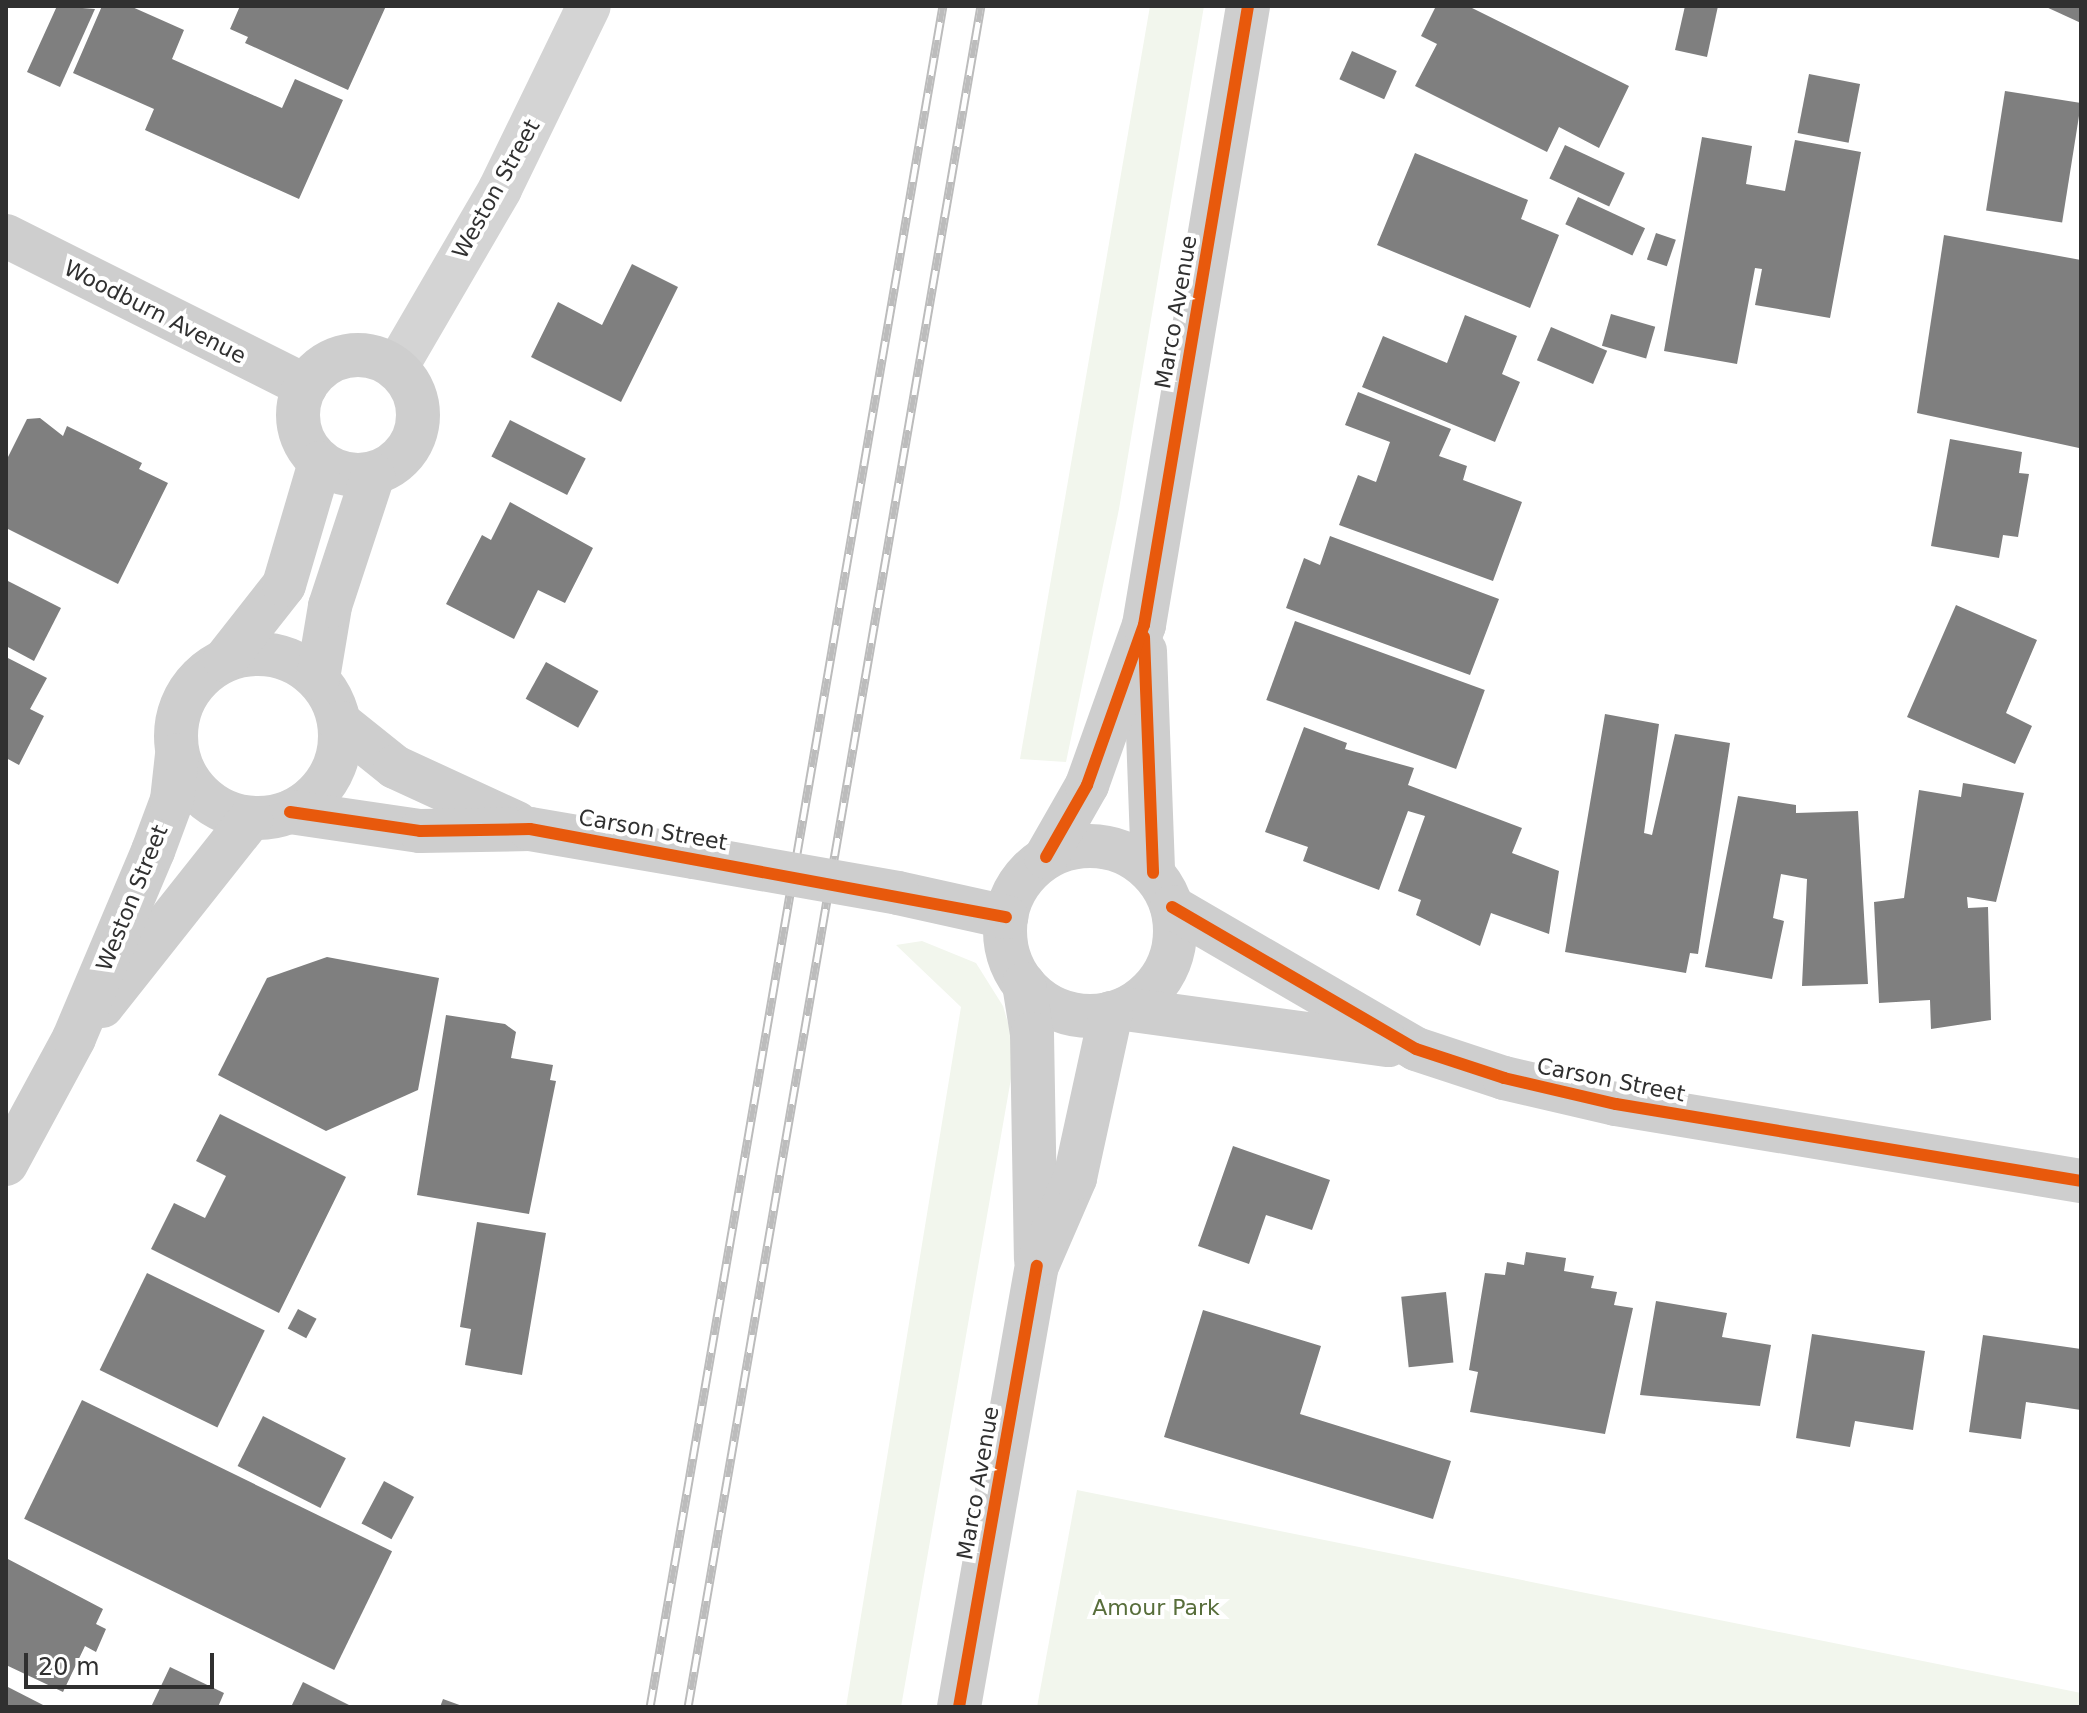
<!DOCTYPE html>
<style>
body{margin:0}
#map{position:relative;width:2087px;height:1713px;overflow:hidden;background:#fff;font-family:"DejaVu Sans",sans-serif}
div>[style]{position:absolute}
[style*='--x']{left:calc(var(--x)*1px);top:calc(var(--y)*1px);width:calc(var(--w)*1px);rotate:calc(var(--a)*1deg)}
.green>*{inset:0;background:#f2f6ed}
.building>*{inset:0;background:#7f7f7f;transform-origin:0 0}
.street>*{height:44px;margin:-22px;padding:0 22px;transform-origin:22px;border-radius:22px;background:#d4d4d4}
.secondary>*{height:44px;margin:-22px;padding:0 22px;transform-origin:22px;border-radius:22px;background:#cecece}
.secondary>.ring{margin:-22px;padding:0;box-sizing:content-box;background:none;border:44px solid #cecece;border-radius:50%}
.rail>*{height:9px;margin-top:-4.5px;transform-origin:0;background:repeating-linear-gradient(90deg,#fff 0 18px,#bcbcbc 0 36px);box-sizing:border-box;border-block:2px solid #bcbcbc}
.secondary-bridge>*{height:44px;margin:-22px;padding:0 22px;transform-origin:22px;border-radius:22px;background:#cecece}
.cycleway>*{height:12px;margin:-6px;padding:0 6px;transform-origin:6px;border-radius:6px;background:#e8590c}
span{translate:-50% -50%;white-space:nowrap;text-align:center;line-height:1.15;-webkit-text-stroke:8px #fff;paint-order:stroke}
.street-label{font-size:22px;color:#303030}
.park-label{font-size:22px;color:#586e3b}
.frame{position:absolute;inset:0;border:8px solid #303030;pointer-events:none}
.scale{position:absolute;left:24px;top:1653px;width:190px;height:36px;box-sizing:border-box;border:4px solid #303030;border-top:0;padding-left:10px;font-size:24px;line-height:28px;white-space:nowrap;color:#303030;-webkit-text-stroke:6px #fff;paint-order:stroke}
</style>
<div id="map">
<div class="green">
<div style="clip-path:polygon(1150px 6px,1204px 6px,1119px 509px,1066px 762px,1020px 759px)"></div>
<div style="clip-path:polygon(922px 941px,976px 963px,1003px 1006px,1016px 1050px,901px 1707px,846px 1707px,961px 1007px,896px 945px)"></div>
<div style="clip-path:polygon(1077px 1490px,2081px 1693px,2081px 1707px,1037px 1707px)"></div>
</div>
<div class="building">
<div style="clip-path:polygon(57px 6px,95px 9px,60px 87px,27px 72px)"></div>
<div style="clip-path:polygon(102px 6px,130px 6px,184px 30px,172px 59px,282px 108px,295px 79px,343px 100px,299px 199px,145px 130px,154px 109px,73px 73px)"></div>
<div style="clip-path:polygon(240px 6px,386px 6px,348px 90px,245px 43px,248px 37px,230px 29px)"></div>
<div style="clip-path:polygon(1436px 6px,1468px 6px,1629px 86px,1599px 148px,1559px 127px,1547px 152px,1415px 86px,1437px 44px,1421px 36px)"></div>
<div style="clip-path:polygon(1685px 6px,1718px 6px,1707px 57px,1675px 50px)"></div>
<div style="clip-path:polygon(2044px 6px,2081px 6px,2081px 23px)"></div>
<div style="left:1352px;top:51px;width:49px;height:31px;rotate:24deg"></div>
<div style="left:1809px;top:74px;width:52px;height:60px;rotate:11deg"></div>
<div style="left:2005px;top:91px;width:77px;height:121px;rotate:9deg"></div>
<div style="clip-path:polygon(1702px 137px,1752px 146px,1746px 184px,1785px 191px,1795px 140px,1861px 152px,1830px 318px,1755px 305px,1762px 269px,1755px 268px,1737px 364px,1664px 351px)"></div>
<div style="left:1565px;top:145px;width:66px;height:37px;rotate:25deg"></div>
<div style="clip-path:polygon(1415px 153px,1528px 200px,1521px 219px,1559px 235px,1530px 308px,1377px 245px)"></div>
<div style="left:1578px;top:197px;width:74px;height:30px;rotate:25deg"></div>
<div style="left:1656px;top:233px;width:21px;height:28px;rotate:19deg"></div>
<div style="clip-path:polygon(1944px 235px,2081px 260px,2079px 448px,1917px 413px)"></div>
<div style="clip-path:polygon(632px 264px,678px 287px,621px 402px,531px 357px,558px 302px,602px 325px)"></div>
<div style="left:1611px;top:314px;width:46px;height:33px;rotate:16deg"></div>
<div style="clip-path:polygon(1465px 315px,1517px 336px,1502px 374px,1520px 382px,1495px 442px,1362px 387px,1383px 336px,1447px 363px)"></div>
<div style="left:1551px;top:327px;width:61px;height:36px;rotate:23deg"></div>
<div style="clip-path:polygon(1358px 392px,1451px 429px,1439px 456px,1467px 466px,1463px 480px,1522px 502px,1493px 581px,1339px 525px,1358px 475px,1376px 482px,1390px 442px,1345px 425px)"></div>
<div style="clip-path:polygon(40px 418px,63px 436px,67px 426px,142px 463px,139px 469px,168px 483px,118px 584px,6px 528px,6px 461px,27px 419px)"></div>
<div style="left:510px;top:420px;width:85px;height:41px;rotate:27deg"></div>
<div style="clip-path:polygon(1950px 439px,2022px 452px,2019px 473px,2029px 474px,2018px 537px,2003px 535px,1999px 558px,1931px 546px)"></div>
<div style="clip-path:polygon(510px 502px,593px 548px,565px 603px,538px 590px,514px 639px,446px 604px,482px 535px,491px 540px)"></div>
<div style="clip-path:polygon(1330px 536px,1499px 599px,1470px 675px,1286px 608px,1304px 558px,1320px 565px)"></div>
<div style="clip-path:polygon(6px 580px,61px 608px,34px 661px,6px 646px)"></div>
<div style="clip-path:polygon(1956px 605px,2037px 640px,2006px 713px,2032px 726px,2015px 764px,1907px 717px)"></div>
<div style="left:1295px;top:621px;width:202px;height:84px;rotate:20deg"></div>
<div style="clip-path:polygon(6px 657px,47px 678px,30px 709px,44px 716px,19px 765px,6px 758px)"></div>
<div style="left:546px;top:662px;width:60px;height:42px;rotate:29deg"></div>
<div style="clip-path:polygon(1605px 714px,1659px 724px,1644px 833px,1652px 835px,1675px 734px,1730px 743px,1698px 954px,1690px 953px,1686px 973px,1565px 952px)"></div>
<div style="clip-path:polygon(1304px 727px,1347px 743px,1345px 749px,1414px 768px,1408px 785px,1522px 828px,1512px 853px,1559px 871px,1549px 934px,1491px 913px,1480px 946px,1416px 915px,1421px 900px,1398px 891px,1425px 816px,1408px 811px,1379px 890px,1303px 861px,1308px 847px,1265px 832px)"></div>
<div style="clip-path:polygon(1963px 783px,2024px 793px,1996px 902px,1967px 897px,1968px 908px,1988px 907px,1991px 1020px,1931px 1029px,1930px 1000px,1879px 1003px,1874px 902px,1904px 898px,1919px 790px,1961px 797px)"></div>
<div style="clip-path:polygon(1738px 796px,1796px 805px,1796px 813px,1858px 811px,1868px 984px,1802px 986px,1807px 879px,1781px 874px,1773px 918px,1784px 921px,1772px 979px,1705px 967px)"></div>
<div style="clip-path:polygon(327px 957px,439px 978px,418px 1090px,326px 1131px,218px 1075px,267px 978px)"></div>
<div style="clip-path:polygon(446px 1015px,505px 1024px,516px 1032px,511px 1058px,553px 1065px,550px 1080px,556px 1081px,529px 1214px,417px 1195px)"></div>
<div style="clip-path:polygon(220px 1114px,346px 1177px,279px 1313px,151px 1249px,174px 1203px,205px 1218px,226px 1176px,196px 1161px)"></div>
<div style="clip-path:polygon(1233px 1146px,1330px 1180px,1312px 1230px,1266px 1215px,1249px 1264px,1198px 1246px)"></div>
<div style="clip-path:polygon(477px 1222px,546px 1233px,522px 1375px,465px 1365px,471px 1329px,460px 1327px)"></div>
<div style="clip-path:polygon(1526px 1252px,1566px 1258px,1564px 1271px,1594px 1276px,1591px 1288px,1617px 1292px,1614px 1305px,1633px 1308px,1605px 1434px,1470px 1412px,1478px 1372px,1469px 1370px,1485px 1273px,1505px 1275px,1507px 1262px,1524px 1265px)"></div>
<div style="left:147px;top:1273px;width:131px;height:108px;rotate:26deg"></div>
<div style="left:1446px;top:1292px;width:71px;height:45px;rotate:84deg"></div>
<div style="clip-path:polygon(1656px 1301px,1727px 1313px,1722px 1337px,1771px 1345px,1760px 1406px,1640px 1395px)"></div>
<div style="left:298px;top:1309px;width:21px;height:22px;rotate:28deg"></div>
<div style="clip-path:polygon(1203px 1310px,1321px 1346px,1300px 1414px,1451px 1461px,1433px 1519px,1164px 1437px)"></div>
<div style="clip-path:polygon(1812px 1334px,1925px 1351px,1913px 1430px,1855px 1421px,1850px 1447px,1796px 1438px)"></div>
<div style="clip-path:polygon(1983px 1335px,2081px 1349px,2081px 1410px,2026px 1402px,2021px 1439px,1969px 1432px)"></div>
<div style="left:82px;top:1400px;width:345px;height:132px;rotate:26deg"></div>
<div style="left:263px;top:1416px;width:93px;height:56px;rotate:27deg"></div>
<div style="left:384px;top:1481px;width:34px;height:48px;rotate:28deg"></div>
<div style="clip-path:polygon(6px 1558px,103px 1609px,96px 1624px,106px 1629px,96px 1652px,85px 1646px,63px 1692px,6px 1665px)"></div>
<div style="clip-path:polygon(170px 1667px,224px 1693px,218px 1707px,151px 1707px)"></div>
<div style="clip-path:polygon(303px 1682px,353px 1707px,291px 1707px)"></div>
<div style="clip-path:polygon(6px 1686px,47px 1707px,6px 1707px)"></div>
<div style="clip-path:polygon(443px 1699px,465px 1707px,440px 1707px)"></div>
</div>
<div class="street">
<div style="--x:396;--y:368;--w:207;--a:-59.8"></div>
<div style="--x:500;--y:189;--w:203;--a:-64.1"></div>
</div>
<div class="secondary">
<div style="--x:6;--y:236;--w:335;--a:26.6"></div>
<div class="ring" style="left:298px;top:355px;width:76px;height:76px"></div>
<div style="--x:1145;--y:651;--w:222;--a:87.9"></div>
<div class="ring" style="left:176px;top:654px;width:120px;height:120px"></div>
<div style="--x:225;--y:660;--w:95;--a:-51.8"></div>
<div style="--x:284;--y:585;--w:127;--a:-73.6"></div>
<div style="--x:318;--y:678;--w:73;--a:-80.5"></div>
<div style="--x:330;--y:606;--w:138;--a:-71.8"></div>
<div style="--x:340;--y:723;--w:70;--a:38.7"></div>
<div style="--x:395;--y:767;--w:134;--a:24.7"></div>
<div style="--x:290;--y:812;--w:131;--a:8.3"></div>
<div style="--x:420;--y:831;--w:110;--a:-1"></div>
<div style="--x:530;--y:829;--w:166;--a:9.7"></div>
<div class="ring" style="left:1005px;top:846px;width:126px;height:126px"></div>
<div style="--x:1046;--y:857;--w:83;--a:-60.3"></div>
<div style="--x:1087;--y:785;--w:170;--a:-70.4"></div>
<div style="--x:1144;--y:625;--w:628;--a:-80.46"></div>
<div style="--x:898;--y:893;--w:111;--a:12.5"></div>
<div style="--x:1172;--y:907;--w:282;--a:30.2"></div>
<div style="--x:1416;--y:1049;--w:93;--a:18.2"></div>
<div style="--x:1504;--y:1078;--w:115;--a:13.1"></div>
<div style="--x:1616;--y:1104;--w:471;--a:9.4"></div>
<div style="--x:1024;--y:984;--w:51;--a:80.9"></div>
<div style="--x:1032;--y:1034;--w:225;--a:89"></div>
<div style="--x:102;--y:1006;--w:240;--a:-51.6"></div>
<div style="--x:1125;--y:1009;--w:266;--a:7.8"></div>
<div style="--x:6;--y:1164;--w:143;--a:-61.6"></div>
<div style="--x:74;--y:1038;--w:203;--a:-67.1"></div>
<div style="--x:153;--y:851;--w:54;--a:-69.6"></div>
<div style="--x:172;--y:800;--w:45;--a:-83.7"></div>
<div style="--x:959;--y:1707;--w:448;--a:-80"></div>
<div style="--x:1037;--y:1266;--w:96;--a:-66.6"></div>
<div style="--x:1075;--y:1178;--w:169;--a:-77.7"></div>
</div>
<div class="rail">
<div style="--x:650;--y:1707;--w:1726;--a:-80.23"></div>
<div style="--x:688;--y:1707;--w:1726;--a:-80.23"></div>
</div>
<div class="secondary-bridge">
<div style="--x:694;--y:857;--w:207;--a:10"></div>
</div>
<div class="cycleway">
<div style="--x:1144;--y:637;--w:236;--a:87.8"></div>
<div style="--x:290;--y:812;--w:131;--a:8.3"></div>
<div style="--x:420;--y:831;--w:110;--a:-1"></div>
<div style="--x:530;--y:829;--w:484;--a:10.5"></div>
<div style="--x:1046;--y:857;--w:83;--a:-60.3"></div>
<div style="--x:1087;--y:785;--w:170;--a:-70.4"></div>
<div style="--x:1144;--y:625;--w:628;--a:-80.46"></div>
<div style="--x:1172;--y:907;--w:282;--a:30.2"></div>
<div style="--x:1416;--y:1049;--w:93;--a:18.2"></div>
<div style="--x:1504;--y:1078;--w:115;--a:13.1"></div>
<div style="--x:1616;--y:1104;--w:471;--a:9.4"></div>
<div style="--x:959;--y:1707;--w:448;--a:-80"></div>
</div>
<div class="street-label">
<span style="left:496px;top:189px;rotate:-61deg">Weston Street</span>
<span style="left:155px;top:312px;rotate:27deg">Woodburn Avenue</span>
<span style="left:1176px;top:312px;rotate:-80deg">Marco Avenue</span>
<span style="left:653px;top:830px;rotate:10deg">Carson Street</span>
<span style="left:132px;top:898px;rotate:-68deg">Weston Street</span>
<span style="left:1611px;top:1080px;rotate:11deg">Carson Street</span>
<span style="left:978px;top:1483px;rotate:-80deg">Marco Avenue</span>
</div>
<div class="park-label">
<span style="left:1156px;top:1608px">Amour Park</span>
</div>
<div class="frame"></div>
<div class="scale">20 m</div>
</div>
